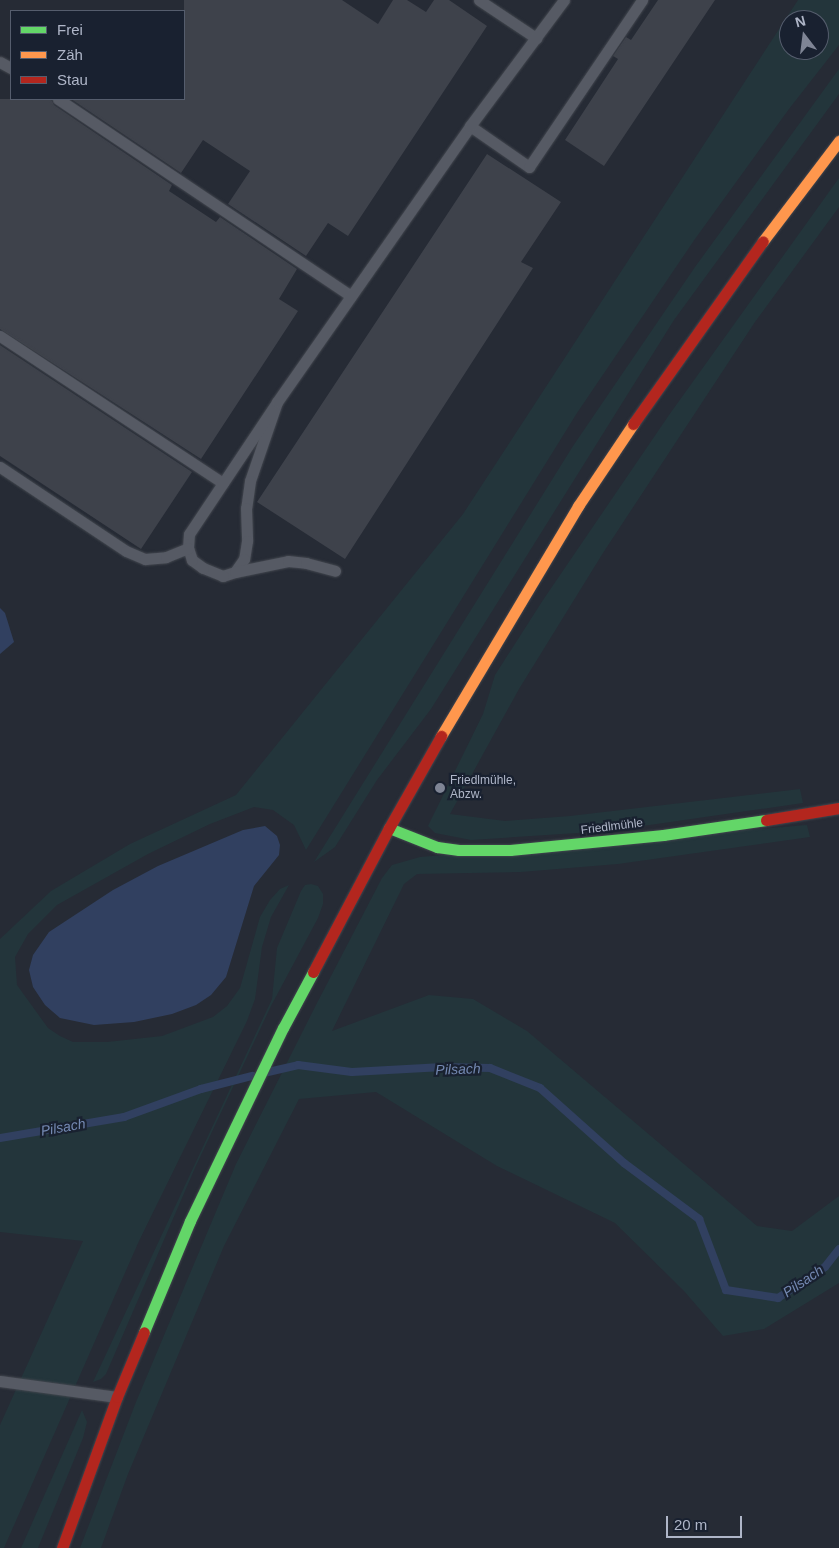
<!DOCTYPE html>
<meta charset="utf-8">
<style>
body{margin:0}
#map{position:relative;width:839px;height:1548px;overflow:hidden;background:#262b35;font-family:Helvetica,sans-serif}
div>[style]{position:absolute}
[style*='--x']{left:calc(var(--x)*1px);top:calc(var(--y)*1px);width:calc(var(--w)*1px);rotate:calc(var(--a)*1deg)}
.green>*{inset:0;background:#23353b}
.water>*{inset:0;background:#314060}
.stream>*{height:8px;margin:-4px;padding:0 4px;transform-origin:4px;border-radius:4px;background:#314060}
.building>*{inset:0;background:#3e424b}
.roads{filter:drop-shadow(0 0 1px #42464e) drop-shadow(0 0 1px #42464e)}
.lane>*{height:11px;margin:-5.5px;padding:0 5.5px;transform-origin:5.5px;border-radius:5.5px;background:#565a64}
.fast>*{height:11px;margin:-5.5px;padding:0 5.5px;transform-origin:5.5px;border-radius:5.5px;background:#63d668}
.slow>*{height:11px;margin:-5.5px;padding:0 5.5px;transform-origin:5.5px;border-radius:5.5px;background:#ff974d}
.jam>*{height:11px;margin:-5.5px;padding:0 5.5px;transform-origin:5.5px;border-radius:5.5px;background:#b3261e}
.dots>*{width:14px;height:14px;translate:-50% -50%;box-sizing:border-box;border:2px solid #192130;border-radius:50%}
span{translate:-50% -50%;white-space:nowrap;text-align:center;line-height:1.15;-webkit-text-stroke:4.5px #192130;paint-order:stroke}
.poi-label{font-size:12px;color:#afb6c8}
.left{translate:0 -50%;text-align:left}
.street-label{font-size:12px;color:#afb6c8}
.water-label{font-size:14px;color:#7489b2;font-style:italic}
.legend{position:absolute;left:10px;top:10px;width:175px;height:90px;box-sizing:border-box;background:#192130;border:1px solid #555d6d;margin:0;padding:6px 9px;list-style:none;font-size:15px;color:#afb6c8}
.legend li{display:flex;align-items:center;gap:10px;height:25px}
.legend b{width:25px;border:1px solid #555d6d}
.north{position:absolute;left:779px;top:10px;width:50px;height:50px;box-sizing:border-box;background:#192130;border:1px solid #555d6d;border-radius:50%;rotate:345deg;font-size:14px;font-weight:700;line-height:20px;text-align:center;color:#afb6c8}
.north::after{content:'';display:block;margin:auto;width:18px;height:22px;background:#7f8595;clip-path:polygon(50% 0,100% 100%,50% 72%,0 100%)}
.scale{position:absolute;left:666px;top:1516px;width:76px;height:22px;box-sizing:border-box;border:2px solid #afb6c8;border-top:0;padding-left:6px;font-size:15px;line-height:18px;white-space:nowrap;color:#afb6c8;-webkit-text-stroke:4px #192130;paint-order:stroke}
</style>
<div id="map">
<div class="green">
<div style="clip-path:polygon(evenodd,798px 0,839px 0,839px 45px,789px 109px,695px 239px,577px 413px,306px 850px,294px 825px,273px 810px,254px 807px,210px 824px,148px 854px,57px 905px,28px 934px,15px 957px,17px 985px,48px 1028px,60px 1036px,73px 1042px,107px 1042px,162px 1036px,213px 1017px,227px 1006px,240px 988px,260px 917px,270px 900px,280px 889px,289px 885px,271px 917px,262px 947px,255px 999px,247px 1021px,139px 1241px,4px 1548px,0 1548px,0 1425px,83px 1241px,0 1232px,0 939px,51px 891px,130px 844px,236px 795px,463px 514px,798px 0,789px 20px,819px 20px,819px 50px,789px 50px,789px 20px)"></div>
<div style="clip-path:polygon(839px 69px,839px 94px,674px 320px,431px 709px,377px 780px,335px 847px,314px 862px,573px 446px,695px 267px)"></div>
<div style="clip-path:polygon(839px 178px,839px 207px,755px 322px,603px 553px,519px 689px,450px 814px,505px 821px,570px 816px,800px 789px,803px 803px,608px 831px,471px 840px,435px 833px,428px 826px,483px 714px,495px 675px,543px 600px,669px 415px)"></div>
<div style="clip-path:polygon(807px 825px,810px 837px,618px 864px,521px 872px,417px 874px,404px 884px,332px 1031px,429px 995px,473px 999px,527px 1031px,757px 1226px,792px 1231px,839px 1196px,839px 1283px,764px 1329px,723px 1336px,684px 1291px,615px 1223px,497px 1166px,376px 1092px,299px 1099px,224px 1246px,128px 1474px,101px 1548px,80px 1548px,136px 1402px,236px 1164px,317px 1003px,382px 878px,392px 865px,420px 857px)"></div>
<div style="clip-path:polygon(311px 884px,318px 886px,323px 894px,323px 904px,318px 918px,271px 1006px,195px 1168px,106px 1374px,101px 1379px,93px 1382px,272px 999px,277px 948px,301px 891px,305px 885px)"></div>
<div style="clip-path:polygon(82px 1410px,87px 1422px,83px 1438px,38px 1548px,21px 1548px)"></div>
</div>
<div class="water">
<div style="clip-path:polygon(0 608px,5px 613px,14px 642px,0 654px)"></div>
<div style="clip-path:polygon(265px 826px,277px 836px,280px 845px,279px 855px,254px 886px,226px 977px,211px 995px,196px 1005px,172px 1014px,134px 1022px,94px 1025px,60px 1018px,45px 1005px,33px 987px,29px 970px,33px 955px,49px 932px,113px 890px,158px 866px,243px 830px)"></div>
</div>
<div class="stream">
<div style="--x:268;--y:1072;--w:31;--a:-13"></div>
<div style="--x:298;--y:1065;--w:54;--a:7.4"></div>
<div style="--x:352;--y:1072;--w:91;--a:-3.1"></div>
<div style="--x:443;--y:1067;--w:47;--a:1.2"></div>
<div style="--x:490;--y:1068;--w:54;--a:21.8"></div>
<div style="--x:540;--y:1088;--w:113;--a:41.8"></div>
<div style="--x:624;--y:1163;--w:94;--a:36.7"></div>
<div style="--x:699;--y:1219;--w:76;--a:69.2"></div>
<div style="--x:726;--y:1290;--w:53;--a:8.7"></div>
<div style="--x:778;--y:1298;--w:56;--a:-33.4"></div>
<div style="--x:825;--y:1267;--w:23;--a:-52"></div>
<div style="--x:0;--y:1138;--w:126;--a:-9.6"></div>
<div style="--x:124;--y:1117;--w:82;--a:-20"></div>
<div style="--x:201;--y:1089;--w:53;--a:-14.3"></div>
</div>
<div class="building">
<div style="clip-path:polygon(184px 0,342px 0,378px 24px,393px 0,407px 0,426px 12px,434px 0,449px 0,487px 26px,348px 236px,328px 223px,306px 256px,228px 204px,250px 171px,203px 140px,181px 173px,71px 99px,184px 99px)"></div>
<div style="clip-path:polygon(658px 0,715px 0,604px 166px,565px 140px,618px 59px,613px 56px,626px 37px,631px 40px)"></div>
<div style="clip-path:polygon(0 99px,51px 99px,54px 105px,172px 185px,169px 191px,216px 222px,220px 217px,297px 269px,279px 299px,298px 311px,201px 459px,0 329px)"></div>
<div style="clip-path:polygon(487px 154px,561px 202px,521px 262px,533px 268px,345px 559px,257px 502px)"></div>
<div style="clip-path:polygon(0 345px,192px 472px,141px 549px,0 456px)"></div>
</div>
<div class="roads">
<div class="lane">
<div style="--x:479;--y:0;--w:69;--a:33.7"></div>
<div style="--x:0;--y:62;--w:13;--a:29"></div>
<div style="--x:58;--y:99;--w:353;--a:33.9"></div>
<div style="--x:470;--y:126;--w:72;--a:34.8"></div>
<div style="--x:529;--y:167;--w:202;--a:-55.9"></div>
<div style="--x:0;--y:336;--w:267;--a:33.4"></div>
<div style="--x:277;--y:402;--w:83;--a:108.9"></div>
<div style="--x:250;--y:481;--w:27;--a:98"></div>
<div style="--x:246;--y:508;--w:33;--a:88"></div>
<div style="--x:247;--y:541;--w:18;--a:99"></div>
<div style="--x:244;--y:559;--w:16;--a:125"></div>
<div style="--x:235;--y:572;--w:13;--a:162"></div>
<div style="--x:223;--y:576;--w:22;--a:-158"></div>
<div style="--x:203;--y:568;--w:14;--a:-144"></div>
<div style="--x:192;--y:560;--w:13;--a:-108"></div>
<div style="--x:188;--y:548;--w:14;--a:-86"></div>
<div style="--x:189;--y:534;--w:159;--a:-56.3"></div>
<div style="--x:277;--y:402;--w:337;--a:-55"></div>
<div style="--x:470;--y:126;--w:157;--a:-53.3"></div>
<div style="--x:0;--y:467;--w:151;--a:33.7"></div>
<div style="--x:126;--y:551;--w:21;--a:23"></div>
<div style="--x:145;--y:559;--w:21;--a:-5"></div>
<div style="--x:166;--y:557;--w:24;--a:-22"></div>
<div style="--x:235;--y:572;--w:54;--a:-11.7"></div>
<div style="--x:288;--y:561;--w:18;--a:6"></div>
<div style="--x:306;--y:563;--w:30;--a:15"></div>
<div style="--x:0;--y:1381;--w:118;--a:7.8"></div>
</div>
<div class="fast">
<div style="--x:389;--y:828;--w:52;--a:21.6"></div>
<div style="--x:437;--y:847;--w:22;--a:8"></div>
<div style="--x:459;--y:850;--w:51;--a:0"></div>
<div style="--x:510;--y:850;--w:154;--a:-5.6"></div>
<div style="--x:663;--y:835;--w:104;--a:-8.3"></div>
<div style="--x:144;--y:1332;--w:120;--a:-67.5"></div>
<div style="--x:190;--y:1221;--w:214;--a:-64.3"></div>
<div style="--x:283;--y:1028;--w:64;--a:-61.8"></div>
</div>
<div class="slow">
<div style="--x:763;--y:241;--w:126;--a:-52.8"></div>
<div style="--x:441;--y:736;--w:268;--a:-59.2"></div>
<div style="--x:578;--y:506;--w:99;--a:-56.1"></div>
</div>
<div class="jam">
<div style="--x:633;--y:424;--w:224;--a:-54.6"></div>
<div style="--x:766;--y:820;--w:74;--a:-9.3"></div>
<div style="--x:313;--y:972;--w:163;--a:-62.2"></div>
<div style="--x:389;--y:828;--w:106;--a:-60.5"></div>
<div style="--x:62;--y:1548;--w:161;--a:-70"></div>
<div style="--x:117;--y:1397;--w:70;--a:-67.4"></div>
</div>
</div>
<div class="dots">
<div style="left:440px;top:788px;background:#7f8595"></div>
</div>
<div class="poi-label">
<span class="left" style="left:450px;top:788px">Friedlmühle,<br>Abzw.</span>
</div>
<div class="street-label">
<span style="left:612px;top:827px;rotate:-7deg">Friedlmühle</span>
</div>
<div class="water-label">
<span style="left:458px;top:1069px;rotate:-2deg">Pilsach</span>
<span style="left:63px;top:1127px;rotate:-10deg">Pilsach</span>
<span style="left:803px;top:1281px;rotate:-34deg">Pilsach</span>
</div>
<ul class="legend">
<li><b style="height:6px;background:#63d668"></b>Frei</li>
<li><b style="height:6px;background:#ff974d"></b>Zäh</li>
<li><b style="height:6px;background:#b3261e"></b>Stau</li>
</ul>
<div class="north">N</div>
<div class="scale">20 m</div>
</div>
